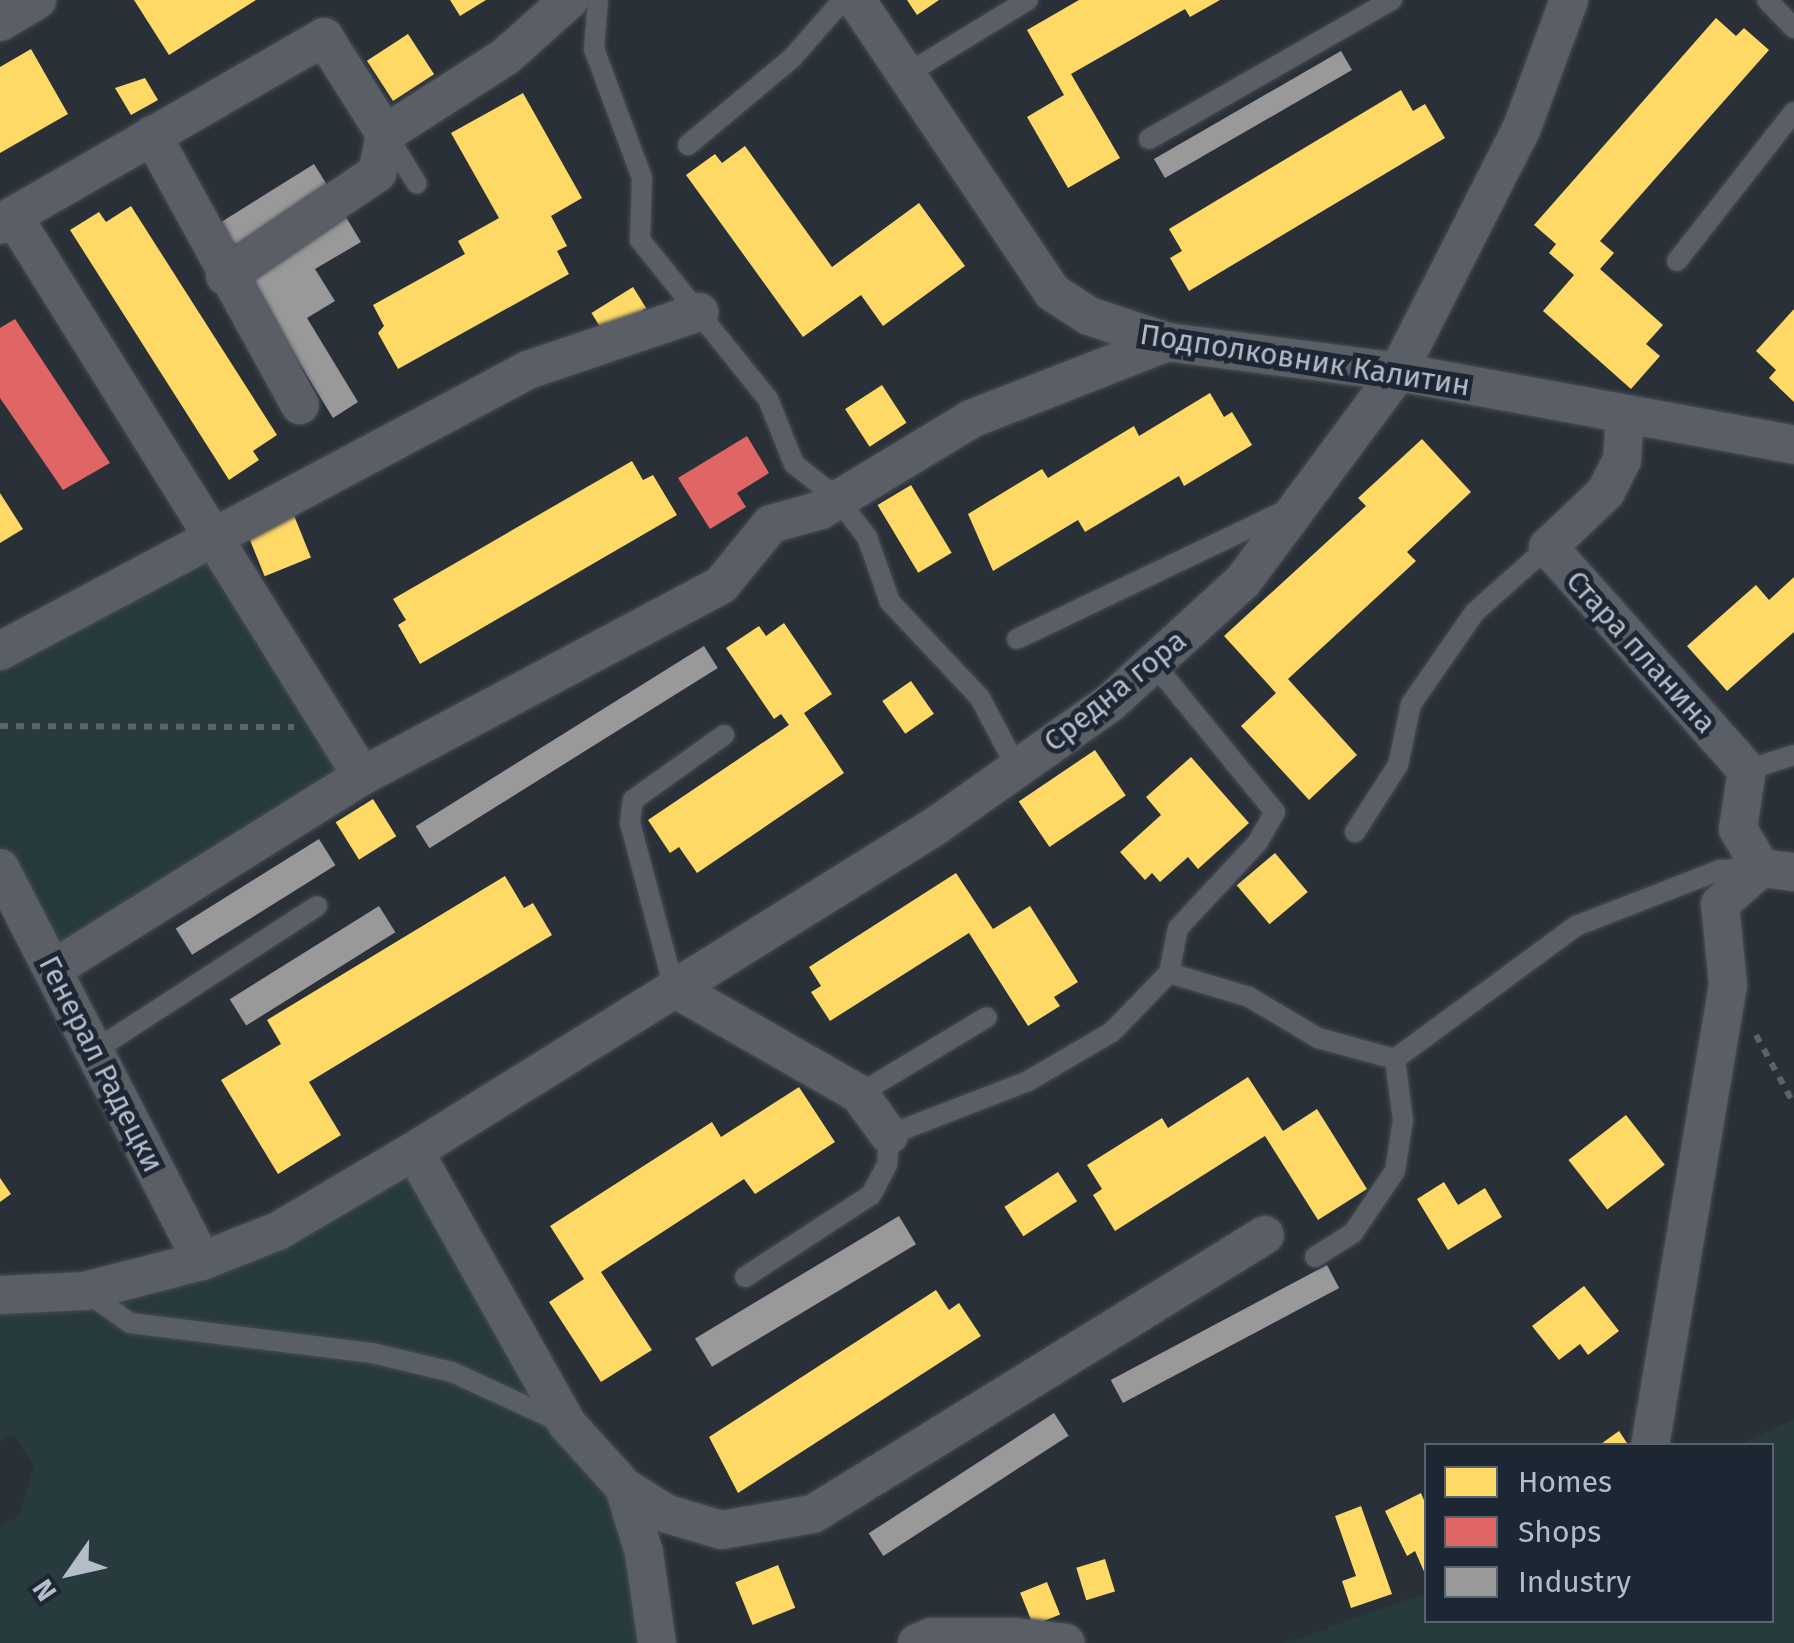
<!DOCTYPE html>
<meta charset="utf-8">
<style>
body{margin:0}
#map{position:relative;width:1794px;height:1643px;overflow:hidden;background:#2a3038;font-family:"Fira Sans",sans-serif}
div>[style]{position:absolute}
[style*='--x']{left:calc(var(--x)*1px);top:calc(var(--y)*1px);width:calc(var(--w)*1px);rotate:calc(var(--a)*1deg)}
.green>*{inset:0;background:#273a3e}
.homes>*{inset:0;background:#ffd966;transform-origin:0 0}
.shops>*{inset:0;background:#e06666}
.industry>*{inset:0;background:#999;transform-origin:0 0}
.path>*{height:6px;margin-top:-3px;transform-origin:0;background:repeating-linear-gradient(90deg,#5d636a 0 8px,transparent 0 16px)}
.roads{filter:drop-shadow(0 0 2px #484c53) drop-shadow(0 0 2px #484c53)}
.service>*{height:20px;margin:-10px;padding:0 10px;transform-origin:10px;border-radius:10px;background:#5a5e66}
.minor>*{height:38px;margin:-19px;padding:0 19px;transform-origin:19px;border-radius:19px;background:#5a5e66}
span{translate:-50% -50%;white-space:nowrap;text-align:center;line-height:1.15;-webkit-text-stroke:10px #1d2633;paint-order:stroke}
.street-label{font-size:30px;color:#b4bcc9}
.legend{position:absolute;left:1424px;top:1443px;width:350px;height:180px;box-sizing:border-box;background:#1d2633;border:2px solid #59626f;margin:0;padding:12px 18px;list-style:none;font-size:30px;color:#b4bcc9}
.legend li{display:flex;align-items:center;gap:20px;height:50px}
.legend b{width:50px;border:2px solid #59626f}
.north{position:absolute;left:20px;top:1523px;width:100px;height:100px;-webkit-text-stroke:8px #1d2633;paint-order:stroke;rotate:236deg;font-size:28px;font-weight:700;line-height:40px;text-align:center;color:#b4bcc9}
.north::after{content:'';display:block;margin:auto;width:35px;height:45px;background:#b4bcc9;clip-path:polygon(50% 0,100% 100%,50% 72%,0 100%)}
</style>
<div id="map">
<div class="green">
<div style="clip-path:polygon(213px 535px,362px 776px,53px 969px,0 868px,0 651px)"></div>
<div style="clip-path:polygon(414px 1151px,624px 1487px,657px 1643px,0 1643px,0 1527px,19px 1516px,34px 1466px,14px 1434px,0 1441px,0 1304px,202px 1261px)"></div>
<div style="clip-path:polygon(1794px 1419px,1794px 1643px,1285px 1643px,1426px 1593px,1426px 1620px,1772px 1620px,1772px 1446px,1739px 1445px)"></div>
</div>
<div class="homes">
<div style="clip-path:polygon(134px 0,256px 0,169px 55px)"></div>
<div style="clip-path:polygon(450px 0,486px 0,460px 16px)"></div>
<div style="clip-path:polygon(907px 0,939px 0,917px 15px)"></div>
<div style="clip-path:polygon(1079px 0,1220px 0,1190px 17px,1185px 9px,1071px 74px,1120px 158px,1068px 188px,1027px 117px,1064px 95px,1027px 30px)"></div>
<div style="clip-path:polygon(1716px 18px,1736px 36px,1744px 28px,1769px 50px,1600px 241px,1614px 253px,1600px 269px,1663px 325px,1646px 344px,1660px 356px,1631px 389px,1543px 311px,1574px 275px,1549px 253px,1556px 244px,1534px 225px)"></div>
<div style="left:408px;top:34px;width:48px;height:49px;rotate:57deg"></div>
<div style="clip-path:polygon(31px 49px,68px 114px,0 153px,0 67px)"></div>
<div style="clip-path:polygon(145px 78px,158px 100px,131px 115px,115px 88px)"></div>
<div style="clip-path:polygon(1401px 90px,1413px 111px,1425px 104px,1445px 138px,1189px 291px,1170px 258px,1182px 251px,1169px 229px)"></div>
<div style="clip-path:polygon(523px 93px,582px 198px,551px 216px,567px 246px,557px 251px,569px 274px,398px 369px,378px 333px,384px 326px,373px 305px,465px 254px,458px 241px,499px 218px,451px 133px)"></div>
<div style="clip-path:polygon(745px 146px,832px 267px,919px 203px,965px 266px,883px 326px,861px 295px,803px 337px,686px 175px,715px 154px,722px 163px)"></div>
<div style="clip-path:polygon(131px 206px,277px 435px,253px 451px,259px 460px,229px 480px,70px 230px,99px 212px,106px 222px)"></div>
<div style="left:633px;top:287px;width:25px;height:49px;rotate:58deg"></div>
<div style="clip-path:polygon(1794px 309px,1794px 402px,1769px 378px,1776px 370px,1756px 351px)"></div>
<div style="left:882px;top:385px;width:45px;height:44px;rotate:57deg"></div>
<div style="clip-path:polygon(1210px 393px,1224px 417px,1232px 412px,1252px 445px,1184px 486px,1179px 476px,1085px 532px,1078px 520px,993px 571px,968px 514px,1042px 469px,1048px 478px,1134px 426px,1139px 436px)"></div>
<div style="clip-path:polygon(1422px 439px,1471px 492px,1407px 552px,1416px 561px,1288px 679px,1357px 755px,1309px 800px,1241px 726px,1276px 693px,1224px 636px,1366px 506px,1358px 498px)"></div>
<div style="clip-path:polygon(632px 461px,643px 480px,653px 475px,677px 515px,420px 664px,398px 625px,406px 620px,393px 599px)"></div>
<div style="left:911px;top:485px;width:79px;height:39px;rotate:59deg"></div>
<div style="clip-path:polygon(0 493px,23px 529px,0 543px)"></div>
<div style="left:293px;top:513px;width:48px;height:50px;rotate:68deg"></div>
<div style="clip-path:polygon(1794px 577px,1794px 632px,1727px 691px,1687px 646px,1756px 585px,1769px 600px)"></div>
<div style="clip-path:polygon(784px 623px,832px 694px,804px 713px,844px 773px,697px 873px,679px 847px,670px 853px,648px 820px,789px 725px,781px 714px,774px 719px,726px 648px,759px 626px,766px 636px)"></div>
<div style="left:911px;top:681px;width:40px;height:35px;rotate:55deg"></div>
<div style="left:1095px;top:750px;width:55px;height:92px;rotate:56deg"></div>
<div style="clip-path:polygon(1191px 757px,1249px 823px,1198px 869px,1188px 857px,1160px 882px,1152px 873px,1145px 880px,1120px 852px,1161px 815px,1146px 797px)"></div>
<div style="left:373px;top:799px;width:44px;height:44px;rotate:58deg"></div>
<div style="left:1275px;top:853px;width:51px;height:50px;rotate:50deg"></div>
<div style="clip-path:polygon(956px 873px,993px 929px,1030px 906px,1078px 982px,1054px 997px,1060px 1006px,1028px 1026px,969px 933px,830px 1021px,811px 992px,821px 986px,809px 967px)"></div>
<div style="clip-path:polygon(505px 876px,524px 908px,533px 903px,552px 935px,309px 1082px,341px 1135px,278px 1174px,221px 1080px,281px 1044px,267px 1020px)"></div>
<div style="clip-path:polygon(1248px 1077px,1283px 1131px,1317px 1109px,1367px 1189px,1318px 1220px,1265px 1136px,1115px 1231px,1093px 1195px,1102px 1189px,1087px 1165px,1162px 1118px,1168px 1128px)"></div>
<div style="clip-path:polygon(799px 1087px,835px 1142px,755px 1194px,744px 1179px,601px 1272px,652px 1350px,601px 1382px,549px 1302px,584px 1279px,550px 1226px,712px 1122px,721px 1137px)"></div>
<div style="left:1626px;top:1115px;width:63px;height:73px;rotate:52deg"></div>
<div style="left:1058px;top:1172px;width:35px;height:64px;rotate:57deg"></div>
<div style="clip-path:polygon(0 1178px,11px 1194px,0 1202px)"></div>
<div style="clip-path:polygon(1444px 1182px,1458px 1205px,1485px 1188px,1502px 1217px,1448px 1250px,1417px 1199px)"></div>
<div style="clip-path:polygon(1584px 1286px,1619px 1331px,1588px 1355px,1580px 1344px,1559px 1360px,1532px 1326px)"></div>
<div style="clip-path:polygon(936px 1290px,949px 1310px,959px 1303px,981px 1336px,738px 1493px,709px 1437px)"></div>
<div style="clip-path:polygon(1619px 1431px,1629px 1446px,1598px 1446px)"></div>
<div style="clip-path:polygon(1421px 1493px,1426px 1505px,1426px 1576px,1415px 1551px,1407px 1556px,1385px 1511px)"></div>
<div style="clip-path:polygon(1361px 1506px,1392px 1594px,1351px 1608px,1342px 1581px,1356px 1576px,1335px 1516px)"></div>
<div style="left:1105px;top:1559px;width:34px;height:30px;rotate:73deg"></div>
<div style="left:778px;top:1565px;width:46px;height:46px;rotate:68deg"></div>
<div style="left:1047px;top:1582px;width:35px;height:29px;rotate:68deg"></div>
</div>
<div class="shops">
<div style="clip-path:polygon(15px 319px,110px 463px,63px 490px,0 398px,0 328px)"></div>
<div style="clip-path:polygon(747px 436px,769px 473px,737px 493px,746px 507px,710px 529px,678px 478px)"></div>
</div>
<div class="industry">
<div style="left:1341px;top:51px;width:22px;height:216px;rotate:60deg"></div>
<div style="left:314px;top:164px;width:31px;height:117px;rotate:58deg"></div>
<div style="clip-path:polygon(346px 217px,361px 242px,315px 269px,335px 301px,307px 318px,358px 402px,333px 418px,247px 278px)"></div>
<div style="left:704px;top:646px;width:26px;height:340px;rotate:58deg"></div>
<div style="left:319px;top:839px;width:31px;height:169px;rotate:58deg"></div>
<div style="left:379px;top:906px;width:31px;height:176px;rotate:58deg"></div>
<div style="left:899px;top:1216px;width:33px;height:238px;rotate:59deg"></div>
<div style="left:1327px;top:1265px;width:26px;height:245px;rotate:62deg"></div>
<div style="left:1054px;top:1413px;width:27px;height:221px;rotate:57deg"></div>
</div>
<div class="path">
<div style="--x:0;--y:726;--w:294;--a:0.2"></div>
<div style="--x:1756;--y:1035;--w:79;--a:61.2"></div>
</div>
<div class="roads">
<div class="service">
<div style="--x:598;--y:0;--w:49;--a:94.7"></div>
<div style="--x:594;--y:49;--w:138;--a:69.6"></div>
<div style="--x:642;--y:178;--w:62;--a:91.8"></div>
<div style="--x:640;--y:240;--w:204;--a:51.2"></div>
<div style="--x:768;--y:399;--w:70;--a:68.2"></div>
<div style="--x:794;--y:464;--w:53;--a:38.2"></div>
<div style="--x:836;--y:497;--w:51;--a:52.2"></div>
<div style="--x:867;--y:537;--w:69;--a:70.5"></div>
<div style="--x:890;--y:602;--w:132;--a:46.8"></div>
<div style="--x:980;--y:698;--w:79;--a:62.1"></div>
<div style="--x:1767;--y:0;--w:39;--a:46"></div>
<div style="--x:905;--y:75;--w:144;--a:-31.4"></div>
<div style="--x:387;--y:135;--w:57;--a:58.5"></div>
<div style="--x:1149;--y:139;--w:280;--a:-29.8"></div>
<div style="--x:688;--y:145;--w:136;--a:-39.9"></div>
<div style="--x:792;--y:58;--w:77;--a:-48.7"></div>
<div style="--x:1677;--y:261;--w:189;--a:-51.9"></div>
<div style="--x:1017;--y:639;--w:298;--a:-25.6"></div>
<div style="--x:1155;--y:665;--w:190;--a:50.8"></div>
<div style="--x:1275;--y:812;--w:34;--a:120"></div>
<div style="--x:1258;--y:842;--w:117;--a:132.9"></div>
<div style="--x:1178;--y:928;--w:46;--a:101.3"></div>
<div style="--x:1747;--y:770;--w:49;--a:-17.7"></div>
<div style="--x:1355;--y:832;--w:80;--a:-57.3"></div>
<div style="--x:1398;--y:765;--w:62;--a:-78"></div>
<div style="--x:1411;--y:704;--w:112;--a:-55.2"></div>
<div style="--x:1475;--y:612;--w:98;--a:-41.7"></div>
<div style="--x:674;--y:988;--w:171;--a:-104.9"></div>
<div style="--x:630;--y:823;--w:23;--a:-83"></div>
<div style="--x:633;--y:800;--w:112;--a:-35.5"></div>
<div style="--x:94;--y:1051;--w:266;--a:-33"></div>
<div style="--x:859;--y:1094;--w:149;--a:-31"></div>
<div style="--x:1315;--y:1257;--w:45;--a:-32.3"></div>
<div style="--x:1353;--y:1233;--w:75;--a:-55.9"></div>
<div style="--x:1395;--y:1171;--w:52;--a:-81.1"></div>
<div style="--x:1403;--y:1120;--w:62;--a:-97.5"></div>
<div style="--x:745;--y:1277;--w:150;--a:-33.1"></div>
<div style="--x:871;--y:1195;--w:34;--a:-62"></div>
<div style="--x:887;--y:1165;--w:30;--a:-86"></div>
<div style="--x:889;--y:1135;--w:149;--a:-21.2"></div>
<div style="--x:1028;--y:1081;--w:97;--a:-30.3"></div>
<div style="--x:1112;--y:1032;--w:82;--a:-46"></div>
<div style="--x:1169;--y:973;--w:84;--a:16.7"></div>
<div style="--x:1249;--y:997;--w:80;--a:30.7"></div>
<div style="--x:1318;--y:1038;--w:80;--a:15.3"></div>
<div style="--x:1395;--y:1059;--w:225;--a:-36.3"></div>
<div style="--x:1576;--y:926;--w:155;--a:-21.3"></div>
<div style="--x:1720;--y:870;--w:37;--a:-3"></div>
<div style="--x:85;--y:1291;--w:55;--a:35.4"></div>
<div style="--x:130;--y:1323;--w:244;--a:7.1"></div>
<div style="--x:372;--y:1353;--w:82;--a:13.4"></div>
<div style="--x:452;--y:1372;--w:122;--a:24.7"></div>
</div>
<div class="minor">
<div style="--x:856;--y:0;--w:352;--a:56.1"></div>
<div style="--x:1052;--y:292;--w:44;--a:33"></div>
<div style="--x:1089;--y:316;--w:82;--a:18.4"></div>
<div style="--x:1167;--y:342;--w:233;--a:7.4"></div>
<div style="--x:1398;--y:372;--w:403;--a:10.4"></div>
<div style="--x:0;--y:22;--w:43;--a:-30.7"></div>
<div style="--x:152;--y:135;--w:308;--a:61.3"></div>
<div style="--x:13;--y:216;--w:359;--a:-29.9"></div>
<div style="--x:324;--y:37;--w:115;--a:57.8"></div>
<div style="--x:0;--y:225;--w:16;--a:-35"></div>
<div style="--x:13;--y:216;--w:660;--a:58.07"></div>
<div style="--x:362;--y:776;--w:364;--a:148"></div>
<div style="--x:225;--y:276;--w:184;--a:-34.1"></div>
<div style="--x:377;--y:173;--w:40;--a:-78"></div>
<div style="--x:385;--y:134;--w:143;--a:-32.7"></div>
<div style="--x:505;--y:57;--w:86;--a:-41.7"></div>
<div style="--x:1625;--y:418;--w:42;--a:94.1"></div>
<div style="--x:1622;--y:460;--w:36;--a:117"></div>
<div style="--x:1606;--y:492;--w:80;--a:136.5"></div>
<div style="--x:1548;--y:547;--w:299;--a:48.3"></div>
<div style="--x:1747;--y:770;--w:60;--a:98.7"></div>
<div style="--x:1738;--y:829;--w:45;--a:59.5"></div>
<div style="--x:1761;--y:868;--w:33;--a:7"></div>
<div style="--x:0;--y:651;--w:598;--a:-28.02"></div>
<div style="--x:528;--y:370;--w:181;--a:-18.7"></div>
<div style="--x:362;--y:776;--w:407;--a:-28"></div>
<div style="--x:721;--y:585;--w:79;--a:-50.7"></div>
<div style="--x:771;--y:524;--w:52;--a:-15.6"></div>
<div style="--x:821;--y:510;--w:175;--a:-31.2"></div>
<div style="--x:971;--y:419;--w:211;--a:-21.4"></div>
<div style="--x:0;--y:868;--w:442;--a:62.8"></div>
<div style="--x:674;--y:988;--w:213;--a:29.8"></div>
<div style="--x:859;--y:1094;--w:51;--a:53.8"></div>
<div style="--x:414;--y:1151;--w:613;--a:-31.93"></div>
<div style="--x:934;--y:827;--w:215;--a:-35.2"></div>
<div style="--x:1110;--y:703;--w:180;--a:-42.5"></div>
<div style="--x:1243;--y:581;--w:260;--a:-53.4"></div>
<div style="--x:1398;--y:372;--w:271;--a:-63.1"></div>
<div style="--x:1521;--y:130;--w:139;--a:-69.7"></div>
<div style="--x:0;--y:1295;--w:85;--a:-2.7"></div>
<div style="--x:85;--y:1291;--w:121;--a:-14.4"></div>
<div style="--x:202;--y:1261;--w:82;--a:-21.5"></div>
<div style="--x:278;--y:1231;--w:158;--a:-30.5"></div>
<div style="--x:414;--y:1151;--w:314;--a:60.7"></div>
<div style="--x:568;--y:1425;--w:84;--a:47.9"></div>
<div style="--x:624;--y:1487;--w:51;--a:32.1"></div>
<div style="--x:667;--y:1514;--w:57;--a:16.2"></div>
<div style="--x:722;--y:1530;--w:92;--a:-10"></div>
<div style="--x:813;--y:1514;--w:531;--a:-31.69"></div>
<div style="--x:1650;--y:1446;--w:468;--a:-80.4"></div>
<div style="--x:1728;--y:985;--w:81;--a:-95.6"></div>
<div style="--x:1720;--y:904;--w:55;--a:-41.3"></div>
<div style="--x:624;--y:1487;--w:69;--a:73.1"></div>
<div style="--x:644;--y:1553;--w:91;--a:81.8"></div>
<div style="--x:917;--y:1643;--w:15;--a:-23"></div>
<div style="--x:931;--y:1637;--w:85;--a:0"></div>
<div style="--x:1016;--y:1637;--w:50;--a:6.8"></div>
</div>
</div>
<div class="street-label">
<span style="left:1305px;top:360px;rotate:9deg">Подполковник Калитин</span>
<span style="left:1641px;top:652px;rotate:48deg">Стара планина</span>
<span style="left:1115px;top:691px;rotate:-39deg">Средна гора</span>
<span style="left:101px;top:1064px;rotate:63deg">Генерал Радецки</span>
</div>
<ul class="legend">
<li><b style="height:28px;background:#ffd966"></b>Homes</li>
<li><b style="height:28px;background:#e06666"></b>Shops</li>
<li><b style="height:28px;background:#999"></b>Industry</li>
</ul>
<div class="north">N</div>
</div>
